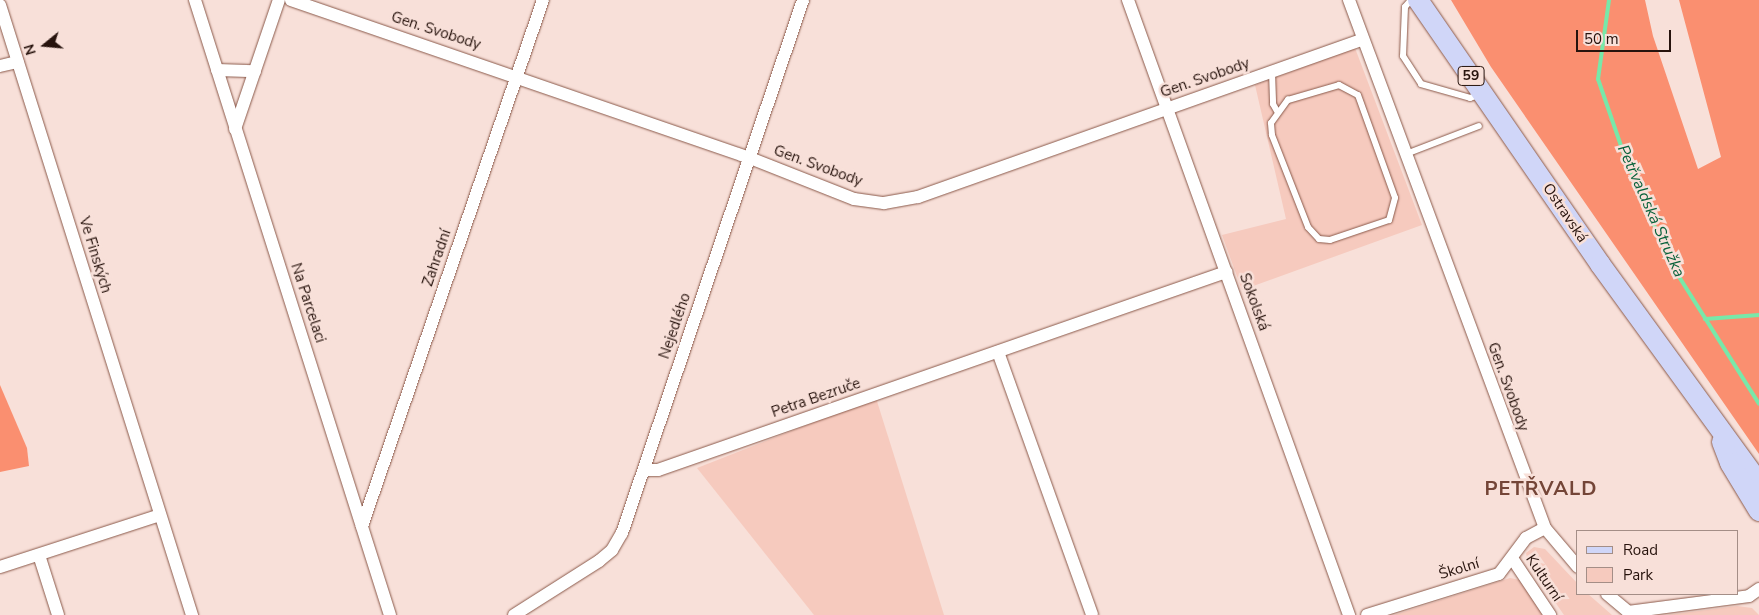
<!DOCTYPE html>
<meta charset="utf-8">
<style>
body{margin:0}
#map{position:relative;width:1759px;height:615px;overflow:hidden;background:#f8e0d9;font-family:"Nunito Sans",sans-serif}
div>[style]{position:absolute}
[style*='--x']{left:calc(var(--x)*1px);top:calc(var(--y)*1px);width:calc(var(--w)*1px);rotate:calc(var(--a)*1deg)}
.green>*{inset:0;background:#f6cabe}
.forest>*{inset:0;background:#fa8f70}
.stream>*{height:4px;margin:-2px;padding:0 2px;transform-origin:2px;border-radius:2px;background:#78e8a9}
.roads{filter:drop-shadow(0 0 1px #8a594a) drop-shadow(0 0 1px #8a594a)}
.lane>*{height:6px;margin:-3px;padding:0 3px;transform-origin:3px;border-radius:3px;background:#fff}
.street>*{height:12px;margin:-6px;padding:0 6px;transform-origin:6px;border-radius:6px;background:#fff}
.primary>*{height:20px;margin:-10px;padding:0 10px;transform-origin:10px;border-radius:10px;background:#d0d6f8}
span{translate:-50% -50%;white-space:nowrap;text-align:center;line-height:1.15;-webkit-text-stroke:5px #f8e0d9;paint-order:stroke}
.shield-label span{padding:1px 4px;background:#f8e0d9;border:1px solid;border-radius:4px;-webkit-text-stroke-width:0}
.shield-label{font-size:14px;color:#27130d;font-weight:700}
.street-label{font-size:15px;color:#27130d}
.water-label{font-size:16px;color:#07613a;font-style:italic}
.district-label{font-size:20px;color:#744537;font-weight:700;letter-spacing:1px}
.legend{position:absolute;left:1576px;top:530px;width:162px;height:65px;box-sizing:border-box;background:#f8e0d9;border:1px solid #a48e87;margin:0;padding:6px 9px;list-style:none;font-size:15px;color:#27130d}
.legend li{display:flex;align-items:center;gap:10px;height:25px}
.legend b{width:25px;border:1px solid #a48e87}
.north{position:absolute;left:20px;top:20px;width:50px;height:50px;-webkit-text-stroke:4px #f8e0d9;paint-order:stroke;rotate:253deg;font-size:14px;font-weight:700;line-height:20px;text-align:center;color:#27130d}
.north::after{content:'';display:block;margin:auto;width:18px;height:22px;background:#27130d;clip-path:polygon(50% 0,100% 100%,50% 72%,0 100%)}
.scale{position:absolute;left:1576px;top:30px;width:95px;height:22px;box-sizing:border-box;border:2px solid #27130d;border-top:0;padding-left:6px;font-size:15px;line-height:18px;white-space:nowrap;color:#27130d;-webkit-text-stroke:4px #f8e0d9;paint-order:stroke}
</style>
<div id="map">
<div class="green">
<div style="clip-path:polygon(1355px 48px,1422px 225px,1242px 290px,1222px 235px,1286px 219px,1255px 85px)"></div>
<div style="clip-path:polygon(876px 398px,944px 615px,814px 615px,697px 468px)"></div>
<div style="clip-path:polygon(1534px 547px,1545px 549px,1578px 584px,1578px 594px,1588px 594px,1612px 615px,1564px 615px,1528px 563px,1526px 553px)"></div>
<div style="clip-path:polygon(1510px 578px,1520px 580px,1545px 615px,1394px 615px)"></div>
<div style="clip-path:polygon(1737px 606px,1752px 608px,1759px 615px,1667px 615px)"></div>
</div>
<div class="forest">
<div style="clip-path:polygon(1451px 0,1645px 0,1653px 36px,1698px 169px,1721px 157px,1679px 0,1759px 0,1759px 454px,1491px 67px)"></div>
<div style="clip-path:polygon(0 385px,27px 448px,29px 466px,0 472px)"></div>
</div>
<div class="stream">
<div style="--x:1609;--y:0;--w:80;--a:97.9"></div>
<div style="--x:1598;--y:79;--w:89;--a:71"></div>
<div style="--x:1627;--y:163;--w:110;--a:66.5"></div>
<div style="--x:1671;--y:264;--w:165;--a:57.8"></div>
<div style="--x:1705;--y:319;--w:54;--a:-4.2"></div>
</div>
<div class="roads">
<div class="lane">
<div style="--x:1411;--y:0;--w:9;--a:131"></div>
<div style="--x:1405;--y:7;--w:49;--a:92.3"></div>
<div style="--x:1403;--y:56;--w:33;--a:57"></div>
<div style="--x:1421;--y:84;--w:51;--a:15.9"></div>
<div style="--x:1470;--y:98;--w:12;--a:-20"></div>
<div style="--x:1272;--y:72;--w:32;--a:88"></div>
<div style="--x:1273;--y:104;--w:8;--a:60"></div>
<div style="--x:1339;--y:85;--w:21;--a:28"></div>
<div style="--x:1358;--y:95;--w:109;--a:70.2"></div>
<div style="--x:1395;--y:198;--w:23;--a:105"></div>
<div style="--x:1389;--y:220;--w:62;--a:161.3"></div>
<div style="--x:1330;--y:240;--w:11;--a:-175"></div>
<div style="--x:1319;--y:239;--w:16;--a:-133"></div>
<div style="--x:1308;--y:227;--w:99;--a:-111.4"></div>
<div style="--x:1272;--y:135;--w:12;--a:-95"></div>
<div style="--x:1271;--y:123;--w:29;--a:-54"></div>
<div style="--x:1288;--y:100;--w:53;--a:-16.4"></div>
<div style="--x:1406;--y:154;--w:78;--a:-21"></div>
</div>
<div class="street">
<div style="--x:195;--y:0;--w:645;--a:72.41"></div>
<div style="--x:291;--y:0;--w:485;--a:19"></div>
<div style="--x:750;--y:158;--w:112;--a:21.5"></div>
<div style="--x:854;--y:199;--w:30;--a:8"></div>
<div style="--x:884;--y:203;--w:35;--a:-10"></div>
<div style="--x:918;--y:197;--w:472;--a:-19.5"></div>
<div style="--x:1128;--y:0;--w:654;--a:70.23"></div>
<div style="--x:1349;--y:0;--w:563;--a:69.63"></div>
<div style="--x:1545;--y:528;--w:51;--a:49.8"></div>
<div style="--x:0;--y:5;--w:640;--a:72.53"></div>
<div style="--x:0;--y:66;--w:18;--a:-13"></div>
<div style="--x:217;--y:70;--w:38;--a:2"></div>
<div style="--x:235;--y:129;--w:136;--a:-71.2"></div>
<div style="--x:998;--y:352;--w:279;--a:70.3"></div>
<div style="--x:644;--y:470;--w:14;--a:0"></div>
<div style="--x:658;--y:470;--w:602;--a:-19.22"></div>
<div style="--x:362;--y:526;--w:556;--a:-71.01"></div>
<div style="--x:39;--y:555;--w:63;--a:72.4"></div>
<div style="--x:1512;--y:558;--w:69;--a:56.3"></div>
<div style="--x:0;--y:567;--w:168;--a:-18"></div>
<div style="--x:1607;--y:594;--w:33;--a:40"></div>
<div style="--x:1628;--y:612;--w:122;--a:-7.5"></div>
<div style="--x:1749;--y:596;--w:12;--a:-35"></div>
<div style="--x:514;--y:615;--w:101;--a:-32.4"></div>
<div style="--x:599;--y:561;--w:17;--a:-40"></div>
<div style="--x:612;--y:550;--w:20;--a:-60"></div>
<div style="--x:622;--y:533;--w:563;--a:-71.24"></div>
<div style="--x:1367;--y:615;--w:138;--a:-17.3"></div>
<div style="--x:1499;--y:574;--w:45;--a:-53.1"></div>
<div style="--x:1526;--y:538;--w:21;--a:-28"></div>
</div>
<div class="primary">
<div style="--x:1418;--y:0;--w:321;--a:55.4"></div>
<div style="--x:1600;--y:264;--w:271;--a:54"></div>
<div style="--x:1722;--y:442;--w:22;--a:69"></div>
<div style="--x:1730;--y:463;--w:56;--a:58.9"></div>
</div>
</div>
<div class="shield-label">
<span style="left:1471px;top:76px">59</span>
</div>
<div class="street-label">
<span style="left:436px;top:31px;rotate:18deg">Gen. Svobody</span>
<span style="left:1205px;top:78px;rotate:-19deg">Gen. Svobody</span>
<span style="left:818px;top:166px;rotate:20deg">Gen. Svobody</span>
<span style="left:1565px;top:213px;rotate:56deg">Ostravská</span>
<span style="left:95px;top:255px;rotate:73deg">Ve Finských</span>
<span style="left:437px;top:258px;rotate:-71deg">Zahradní</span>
<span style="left:1254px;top:302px;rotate:70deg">Sokolská</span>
<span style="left:308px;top:303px;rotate:72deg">Na Parcelaci</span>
<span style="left:675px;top:326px;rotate:-71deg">Nejedlého</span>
<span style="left:1508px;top:387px;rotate:70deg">Gen. Svobody</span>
<span style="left:816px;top:398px;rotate:-19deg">Petra Bezruče</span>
<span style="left:1459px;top:569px;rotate:-17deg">Školní</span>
<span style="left:1544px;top:578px;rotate:56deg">Kulturní</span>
</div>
<div class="water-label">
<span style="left:1651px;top:211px;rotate:66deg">Petřvaldská Stružka</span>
</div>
<div class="district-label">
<span style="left:1541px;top:488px">PETŘVALD</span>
</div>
<ul class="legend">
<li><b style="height:6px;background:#d0d6f8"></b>Road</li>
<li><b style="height:14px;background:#f6cabe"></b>Park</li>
</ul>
<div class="north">N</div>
<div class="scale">50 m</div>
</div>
